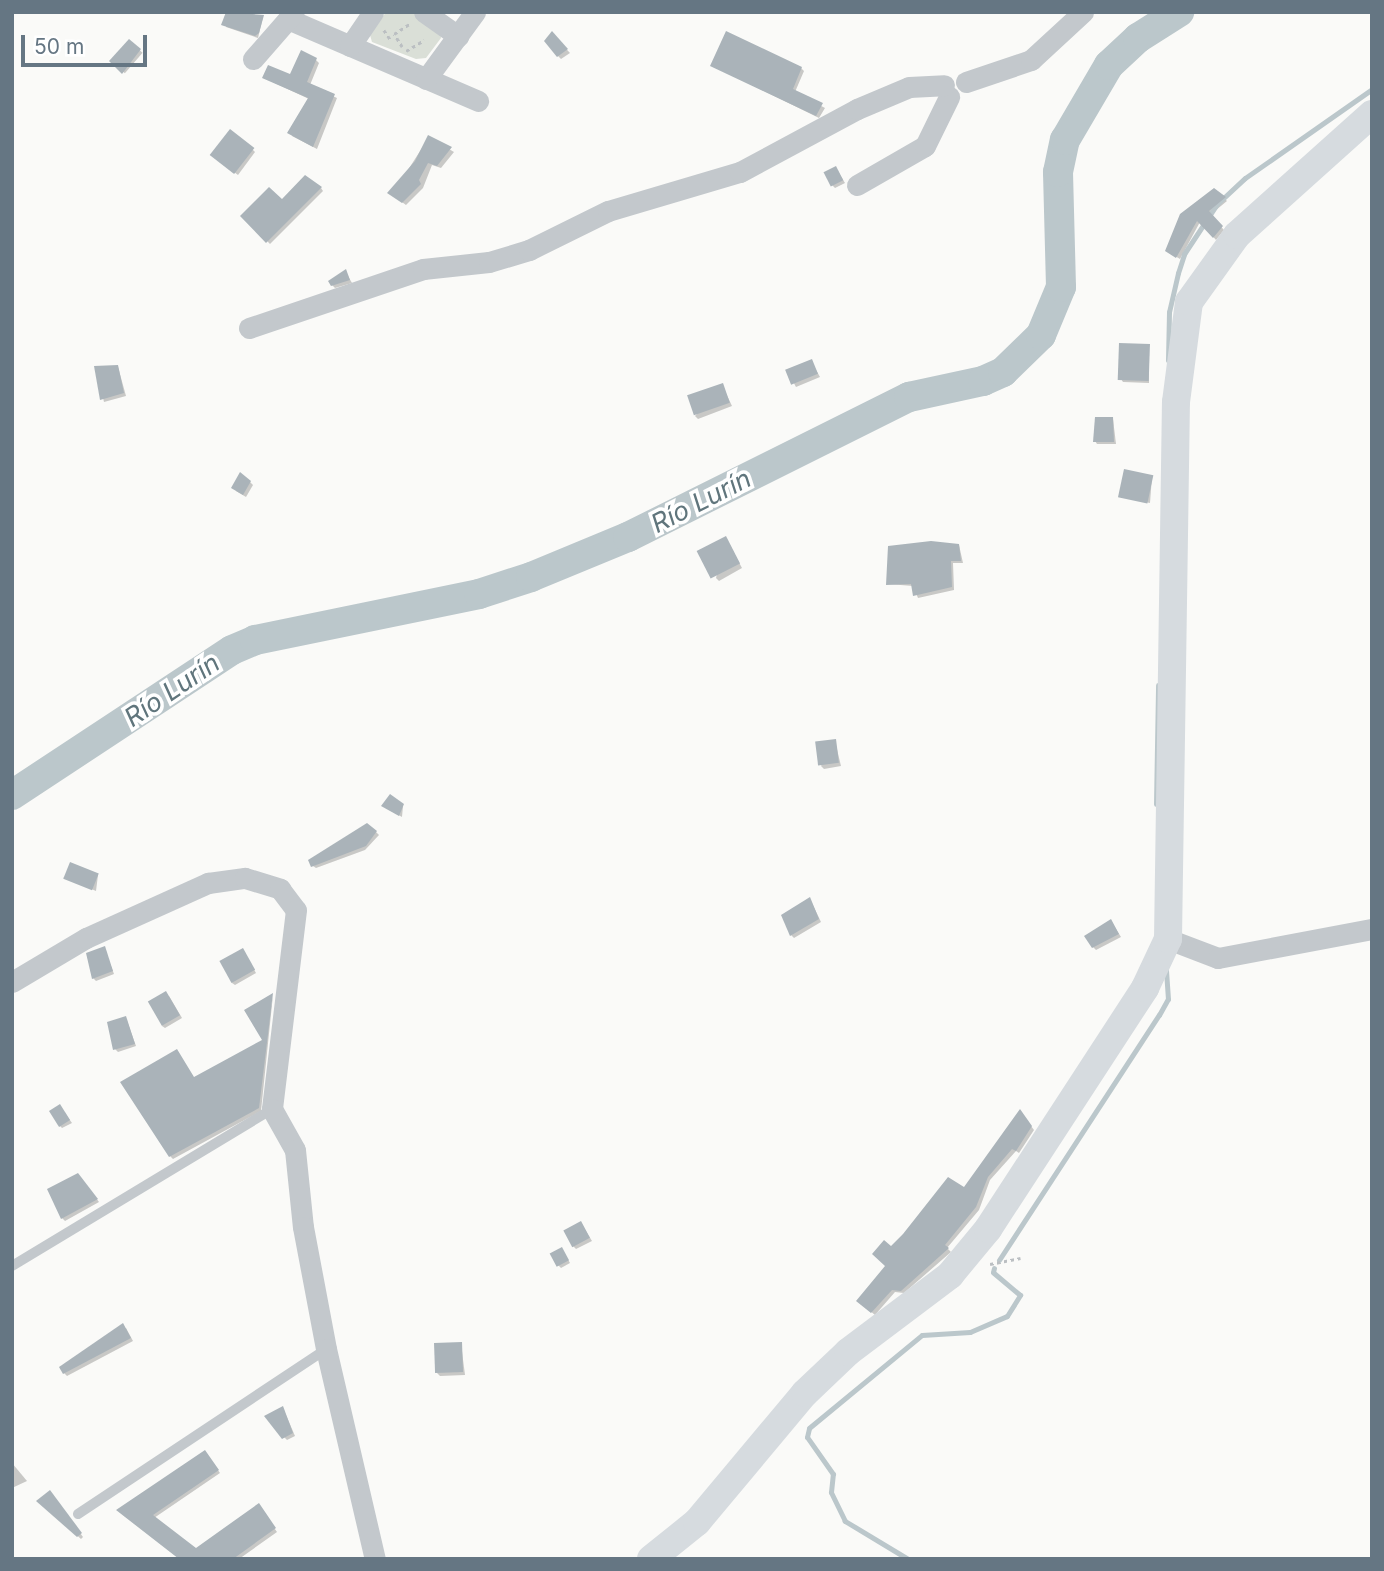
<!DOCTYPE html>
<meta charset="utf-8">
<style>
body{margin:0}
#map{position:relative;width:1384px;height:1571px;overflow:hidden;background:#fafaf8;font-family:Inter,sans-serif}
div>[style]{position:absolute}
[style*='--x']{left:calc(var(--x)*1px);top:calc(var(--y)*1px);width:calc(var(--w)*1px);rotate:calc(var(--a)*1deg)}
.green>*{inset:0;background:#dadfd7}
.shadow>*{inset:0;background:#0003;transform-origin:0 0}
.stream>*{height:5px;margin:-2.5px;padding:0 2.5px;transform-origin:2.5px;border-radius:2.5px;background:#bbc7cb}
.river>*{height:30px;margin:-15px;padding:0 15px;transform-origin:15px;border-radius:15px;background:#bbc7cb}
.building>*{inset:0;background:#aab3b9;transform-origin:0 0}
.path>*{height:2.5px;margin-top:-1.25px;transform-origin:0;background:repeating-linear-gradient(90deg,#bbbfc2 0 3.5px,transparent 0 7px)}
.lane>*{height:10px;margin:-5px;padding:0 5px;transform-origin:5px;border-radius:5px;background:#c3c8cc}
.street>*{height:21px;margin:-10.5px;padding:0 10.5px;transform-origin:10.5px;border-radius:10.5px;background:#c3c8cc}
.secondary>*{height:28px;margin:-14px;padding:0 14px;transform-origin:14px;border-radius:14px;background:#d6dbdf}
span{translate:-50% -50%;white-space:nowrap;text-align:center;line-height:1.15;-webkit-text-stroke:7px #fff;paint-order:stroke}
.water-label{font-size:26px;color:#60757c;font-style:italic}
.frame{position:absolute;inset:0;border:14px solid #657683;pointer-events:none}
.scale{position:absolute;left:21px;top:35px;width:126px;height:32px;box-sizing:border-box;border:4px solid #657683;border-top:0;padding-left:9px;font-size:21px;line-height:24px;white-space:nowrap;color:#657683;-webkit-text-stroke:5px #fff;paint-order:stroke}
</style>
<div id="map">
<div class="green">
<div style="clip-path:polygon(386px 12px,411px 12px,440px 31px,441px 38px,426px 58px,416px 59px,372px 42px,370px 35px)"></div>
</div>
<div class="shadow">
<div style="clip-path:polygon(227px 12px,263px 17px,258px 38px,226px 27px)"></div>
<div style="clip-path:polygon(552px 34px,570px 53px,561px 59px,558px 56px)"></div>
<div style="left:129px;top:41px;width:18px;height:27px;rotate:41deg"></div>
<div style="clip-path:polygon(316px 60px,319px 63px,310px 85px,337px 98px,317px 149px,292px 136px,309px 99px,264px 78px,291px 77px)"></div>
<div style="clip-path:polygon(713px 66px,801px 68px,804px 71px,795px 92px,825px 108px,819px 118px)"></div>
<div style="clip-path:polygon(429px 137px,454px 152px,441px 168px,432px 165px,423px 188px,406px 205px,392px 195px)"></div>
<div style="clip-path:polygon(252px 149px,255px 152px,238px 175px,215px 158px)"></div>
<div style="clip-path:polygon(836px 168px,845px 183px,835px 188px,832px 185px)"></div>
<div style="clip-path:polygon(321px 188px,323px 191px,270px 244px,243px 216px)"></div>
<div style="clip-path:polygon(1224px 198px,1227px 201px,1210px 215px,1224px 230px,1216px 240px,1200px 222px,1180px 259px,1170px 253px,1182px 216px)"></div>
<div style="clip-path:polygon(345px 271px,352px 283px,335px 288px,332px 285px)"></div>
<div style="clip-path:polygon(1149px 346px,1149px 383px,1123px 382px,1121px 379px)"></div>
<div style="clip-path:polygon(811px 361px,820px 377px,796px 387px,788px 372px)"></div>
<div style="clip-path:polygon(118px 367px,126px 396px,104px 402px,96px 368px)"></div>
<div style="clip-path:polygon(722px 385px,732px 406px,698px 419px,695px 416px)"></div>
<div style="clip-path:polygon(1113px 419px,1116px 444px,1097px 444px,1095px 441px)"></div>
<div style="clip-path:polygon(1152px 476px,1150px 503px,1121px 497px)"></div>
<div style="clip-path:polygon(250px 482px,253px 485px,246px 497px,236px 491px)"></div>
<div style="clip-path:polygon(726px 538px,742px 568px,719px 581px,716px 578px)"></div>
<div style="clip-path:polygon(959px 545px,963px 563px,953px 563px,954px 590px,918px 598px,913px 586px,888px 584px)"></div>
<div style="clip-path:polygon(835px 741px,841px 766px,824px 769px,821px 766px)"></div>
<div style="clip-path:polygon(403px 806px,402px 817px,386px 808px)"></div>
<div style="clip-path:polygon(376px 832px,379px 835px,365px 850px,316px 868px,313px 866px)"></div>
<div style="clip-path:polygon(98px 875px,96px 891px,63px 877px)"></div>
<div style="clip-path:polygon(810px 899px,821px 922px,794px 938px,791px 935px)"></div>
<div style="clip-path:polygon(1111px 921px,1121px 937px,1096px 950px,1093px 947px)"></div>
<div style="clip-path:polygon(104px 948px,114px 974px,96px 981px,93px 978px)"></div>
<div style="clip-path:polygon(243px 950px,256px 973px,235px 985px,232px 983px)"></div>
<div style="clip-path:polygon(273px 995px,261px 1111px,173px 1159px,170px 1156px,195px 1079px,265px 1040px)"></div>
<div style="clip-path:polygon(169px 996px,182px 1018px,165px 1028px,162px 1026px)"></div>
<div style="clip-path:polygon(126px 1018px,136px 1046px,118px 1052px,115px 1049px)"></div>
<div style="clip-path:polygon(62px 1109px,72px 1123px,62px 1128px,59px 1125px)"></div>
<div style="clip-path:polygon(1022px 1114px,1034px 1130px,1019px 1153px,1016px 1151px,990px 1180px,979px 1210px,947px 1248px,951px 1252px,904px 1293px,895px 1292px,875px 1315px,858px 1301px,887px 1266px,891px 1248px,964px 1190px)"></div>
<div style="clip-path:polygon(81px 1178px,99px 1202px,65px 1221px,62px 1218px)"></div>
<div style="clip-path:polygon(581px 1223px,592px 1241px,576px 1249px,573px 1246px)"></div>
<div style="clip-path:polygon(562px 1249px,570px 1263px,561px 1268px,558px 1265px)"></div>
<div style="clip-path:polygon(126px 1328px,133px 1341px,67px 1376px,64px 1373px)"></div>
<div style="clip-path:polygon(461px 1344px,465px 1375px,440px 1376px,437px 1373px)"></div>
<div style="clip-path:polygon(283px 1408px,295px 1436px,287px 1440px,284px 1437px)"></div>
<div style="clip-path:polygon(207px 1455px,220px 1473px,154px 1518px,196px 1550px,261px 1509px,277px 1532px,239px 1559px,180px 1559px,121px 1513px)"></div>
<div style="clip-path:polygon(12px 1463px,27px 1481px,12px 1488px)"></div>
<div style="clip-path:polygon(53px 1495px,83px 1537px,81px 1539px,38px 1501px)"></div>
</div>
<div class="stream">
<div style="--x:1168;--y:360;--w:48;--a:-88.8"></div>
<div style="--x:1169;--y:312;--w:40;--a:-77"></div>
<div style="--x:1178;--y:273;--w:20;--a:-72"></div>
<div style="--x:1184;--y:254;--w:60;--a:-56.6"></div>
<div style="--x:1217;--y:204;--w:38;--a:-43"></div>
<div style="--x:1245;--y:178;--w:155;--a:-35"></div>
<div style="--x:1156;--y:804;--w:119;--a:-89"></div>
<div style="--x:999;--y:1260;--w:293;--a:-56.9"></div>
<div style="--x:1159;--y:1015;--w:18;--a:-61"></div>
<div style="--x:1168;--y:999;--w:32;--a:-94"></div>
<div style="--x:908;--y:1559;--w:74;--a:-148.9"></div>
<div style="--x:845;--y:1521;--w:32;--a:-116"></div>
<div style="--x:831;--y:1492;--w:18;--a:-84"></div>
<div style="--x:833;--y:1474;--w:45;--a:-125.1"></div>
<div style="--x:807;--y:1437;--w:9;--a:-77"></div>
<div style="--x:809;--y:1428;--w:146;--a:-39.5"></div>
<div style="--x:922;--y:1335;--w:48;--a:-3.6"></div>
<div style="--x:970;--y:1332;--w:40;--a:-23.4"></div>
<div style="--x:1007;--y:1316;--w:25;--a:-58"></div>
<div style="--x:1020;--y:1295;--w:35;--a:-140"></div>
<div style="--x:993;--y:1272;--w:4;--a:-76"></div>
</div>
<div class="river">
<div style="--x:12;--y:795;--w:263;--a:-33.4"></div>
<div style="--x:232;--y:650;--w:25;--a:-23"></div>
<div style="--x:255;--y:640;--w:229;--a:-11.6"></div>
<div style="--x:479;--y:594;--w:55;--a:-18.1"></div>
<div style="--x:531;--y:577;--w:105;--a:-22.4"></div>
<div style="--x:628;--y:537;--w:314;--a:-26.5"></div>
<div style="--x:909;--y:397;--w:76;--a:-12.2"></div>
<div style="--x:983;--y:381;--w:22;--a:-24"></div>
<div style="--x:1003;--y:372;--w:53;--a:-44.2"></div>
<div style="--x:1041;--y:335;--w:52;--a:-67.4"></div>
<div style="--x:1061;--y:287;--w:115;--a:-91.5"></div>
<div style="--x:1058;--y:172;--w:33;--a:-78"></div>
<div style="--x:1065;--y:140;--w:87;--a:-59.6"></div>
<div style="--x:1109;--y:65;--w:40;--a:-43"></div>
<div style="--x:1138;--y:38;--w:49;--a:-32.4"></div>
</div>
<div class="building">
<div style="clip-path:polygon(226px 12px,264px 15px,259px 33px,255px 36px,221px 25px)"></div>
<div style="clip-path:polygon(552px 31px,568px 49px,557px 57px,544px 41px)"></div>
<div style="clip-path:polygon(726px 31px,802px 67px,793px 89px,823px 103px,816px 116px,710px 66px)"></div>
<div style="clip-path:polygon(129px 39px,141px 49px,122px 74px,109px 61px)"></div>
<div style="clip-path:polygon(301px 50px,317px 58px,307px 82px,335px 94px,313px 147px,287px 133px,308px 98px,262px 78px,268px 65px,290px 74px)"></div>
<div style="left:230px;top:129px;width:31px;height:33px;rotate:38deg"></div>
<div style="clip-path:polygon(428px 135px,452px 147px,437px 166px,428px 163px,419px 180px,421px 184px,402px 203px,387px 193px,415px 161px)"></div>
<div style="left:836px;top:166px;width:16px;height:14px;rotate:63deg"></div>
<div style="clip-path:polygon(305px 175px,322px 187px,266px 243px,240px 216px,269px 187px,282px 199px)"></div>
<div style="clip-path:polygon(1214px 188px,1226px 197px,1209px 211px,1223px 226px,1213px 238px,1197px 221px,1176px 258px,1165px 251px,1180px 214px)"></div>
<div style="clip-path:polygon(346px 269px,350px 280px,331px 286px,328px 281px)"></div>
<div style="left:1119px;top:343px;width:31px;height:37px;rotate:2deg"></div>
<div style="left:812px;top:359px;width:16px;height:29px;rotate:68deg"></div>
<div style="clip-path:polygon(118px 365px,124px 393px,100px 400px,94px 366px)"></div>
<div style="left:723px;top:383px;width:21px;height:38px;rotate:71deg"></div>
<div style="clip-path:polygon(1095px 417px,1113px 417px,1114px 442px,1093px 442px)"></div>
<div style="left:1124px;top:469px;width:30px;height:29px;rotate:12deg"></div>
<div style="clip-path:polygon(240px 472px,251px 481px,243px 495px,231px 488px)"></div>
<div style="left:726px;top:536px;width:31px;height:33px;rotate:63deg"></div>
<div style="clip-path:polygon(931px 541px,959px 544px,961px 561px,951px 561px,952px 587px,913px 596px,911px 584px,886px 585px,888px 546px)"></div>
<div style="left:836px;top:739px;width:24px;height:21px;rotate:83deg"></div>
<div style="clip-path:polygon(390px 794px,404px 804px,399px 816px,381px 806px)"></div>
<div style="clip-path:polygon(367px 823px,377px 831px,366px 846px,311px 867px,308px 860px)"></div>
<div style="left:70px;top:862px;width:31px;height:18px;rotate:22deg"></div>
<div style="clip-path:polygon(810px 897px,819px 919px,790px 936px,781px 915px)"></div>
<div style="clip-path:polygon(1111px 919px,1119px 934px,1092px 948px,1084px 936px)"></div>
<div style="clip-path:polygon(105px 946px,113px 971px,92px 979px,86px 953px)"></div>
<div style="left:243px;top:948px;width:25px;height:27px;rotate:61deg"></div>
<div style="left:166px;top:991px;width:28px;height:21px;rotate:60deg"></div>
<div style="clip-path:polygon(273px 993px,259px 1108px,169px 1157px,120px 1082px,177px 1049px,194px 1077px,262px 1040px,244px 1010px)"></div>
<div style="clip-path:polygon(126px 1016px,135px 1044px,113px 1050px,107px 1022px)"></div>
<div style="left:60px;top:1104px;width:19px;height:13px;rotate:58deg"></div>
<div style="clip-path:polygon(1020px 1109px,1032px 1126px,1016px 1151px,1012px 1149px,988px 1177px,976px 1207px,945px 1245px,949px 1248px,901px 1291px,892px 1290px,871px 1313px,856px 1301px,885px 1266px,872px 1254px,884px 1240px,891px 1246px,903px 1234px,948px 1177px,964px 1187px)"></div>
<div style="clip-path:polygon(78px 1173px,98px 1199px,61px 1219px,47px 1189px)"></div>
<div style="left:581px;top:1221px;width:19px;height:20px;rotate:62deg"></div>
<div style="left:562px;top:1247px;width:15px;height:14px;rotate:62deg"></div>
<div style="clip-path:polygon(123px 1323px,131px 1338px,63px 1374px,59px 1367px)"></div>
<div style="left:462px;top:1342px;width:30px;height:28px;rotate:88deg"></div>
<div style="clip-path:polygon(283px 1406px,293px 1433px,282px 1439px,264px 1416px)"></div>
<div style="clip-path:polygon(205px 1450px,219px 1470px,153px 1515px,196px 1548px,259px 1503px,276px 1528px,233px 1559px,179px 1559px,116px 1510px)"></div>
<div style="clip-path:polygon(50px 1490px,82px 1533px,77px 1537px,36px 1501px)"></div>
</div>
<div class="path">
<div style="--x:384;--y:30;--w:11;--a:56"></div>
<div style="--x:402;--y:47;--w:15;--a:-122"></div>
<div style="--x:394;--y:34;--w:20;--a:-33"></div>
<div style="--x:406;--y:51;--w:21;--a:-31"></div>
<div style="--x:990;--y:1264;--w:31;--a:-11"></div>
</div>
<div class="lane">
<div style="--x:12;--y:1266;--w:304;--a:-31.1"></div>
<div style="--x:78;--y:1514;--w:298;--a:-33.6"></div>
</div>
<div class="street">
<div style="--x:424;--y:12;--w:42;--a:35.2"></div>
<div style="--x:288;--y:19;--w:207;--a:23.3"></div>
<div style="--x:350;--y:46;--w:41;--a:-55.9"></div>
<div style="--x:253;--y:59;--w:62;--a:-48.9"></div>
<div style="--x:426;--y:79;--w:83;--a:-53.8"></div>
<div style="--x:966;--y:82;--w:69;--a:-18.7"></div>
<div style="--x:1031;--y:60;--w:71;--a:-42.7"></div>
<div style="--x:857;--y:185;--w:78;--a:-29.8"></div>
<div style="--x:925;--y:146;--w:55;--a:-63.9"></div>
<div style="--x:249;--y:328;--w:184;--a:-18.7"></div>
<div style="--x:423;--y:269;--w:66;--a:-6.1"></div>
<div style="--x:489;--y:262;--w:42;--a:-16.7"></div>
<div style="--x:529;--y:250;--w:88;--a:-26.3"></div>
<div style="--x:608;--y:211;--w:138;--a:-16.5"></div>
<div style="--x:740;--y:172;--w:133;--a:-28.3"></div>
<div style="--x:857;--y:109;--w:56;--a:-22.9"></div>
<div style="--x:909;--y:87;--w:35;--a:-3"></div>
<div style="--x:1168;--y:939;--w:53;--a:20.8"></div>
<div style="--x:1218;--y:958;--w:157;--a:-10.7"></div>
<div style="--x:12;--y:982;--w:86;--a:-30.7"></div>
<div style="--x:86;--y:938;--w:134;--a:-24.3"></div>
<div style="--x:208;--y:883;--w:37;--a:-8"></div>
<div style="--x:245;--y:878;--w:37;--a:17"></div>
<div style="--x:280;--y:889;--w:26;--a:53"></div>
<div style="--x:296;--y:910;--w:200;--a:96.9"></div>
<div style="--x:272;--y:1109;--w:47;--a:60.7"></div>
<div style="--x:295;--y:1150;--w:77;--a:84.1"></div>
<div style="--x:303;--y:1227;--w:124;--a:79.3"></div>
<div style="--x:326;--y:1349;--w:216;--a:76.9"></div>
</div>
<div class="secondary">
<div style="--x:651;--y:1559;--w:59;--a:-38.8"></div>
<div style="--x:697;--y:1522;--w:168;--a:-50.1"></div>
<div style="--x:805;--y:1393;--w:59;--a:-43.6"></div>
<div style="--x:848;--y:1352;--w:128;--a:-37"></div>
<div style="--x:950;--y:1275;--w:60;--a:-50.4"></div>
<div style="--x:988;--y:1229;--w:288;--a:-56.9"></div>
<div style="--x:1145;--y:988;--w:54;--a:-64.9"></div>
<div style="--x:1168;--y:939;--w:537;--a:-89.15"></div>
<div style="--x:1176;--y:402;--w:101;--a:-82.6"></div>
<div style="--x:1189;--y:302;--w:82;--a:-54.4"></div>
<div style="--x:1237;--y:235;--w:181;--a:-41.9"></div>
</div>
<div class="water-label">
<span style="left:701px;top:501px;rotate:-27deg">Río Lurín</span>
<span style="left:172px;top:690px;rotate:-34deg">Río Lurín</span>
</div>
<div class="frame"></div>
<div class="scale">50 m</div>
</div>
